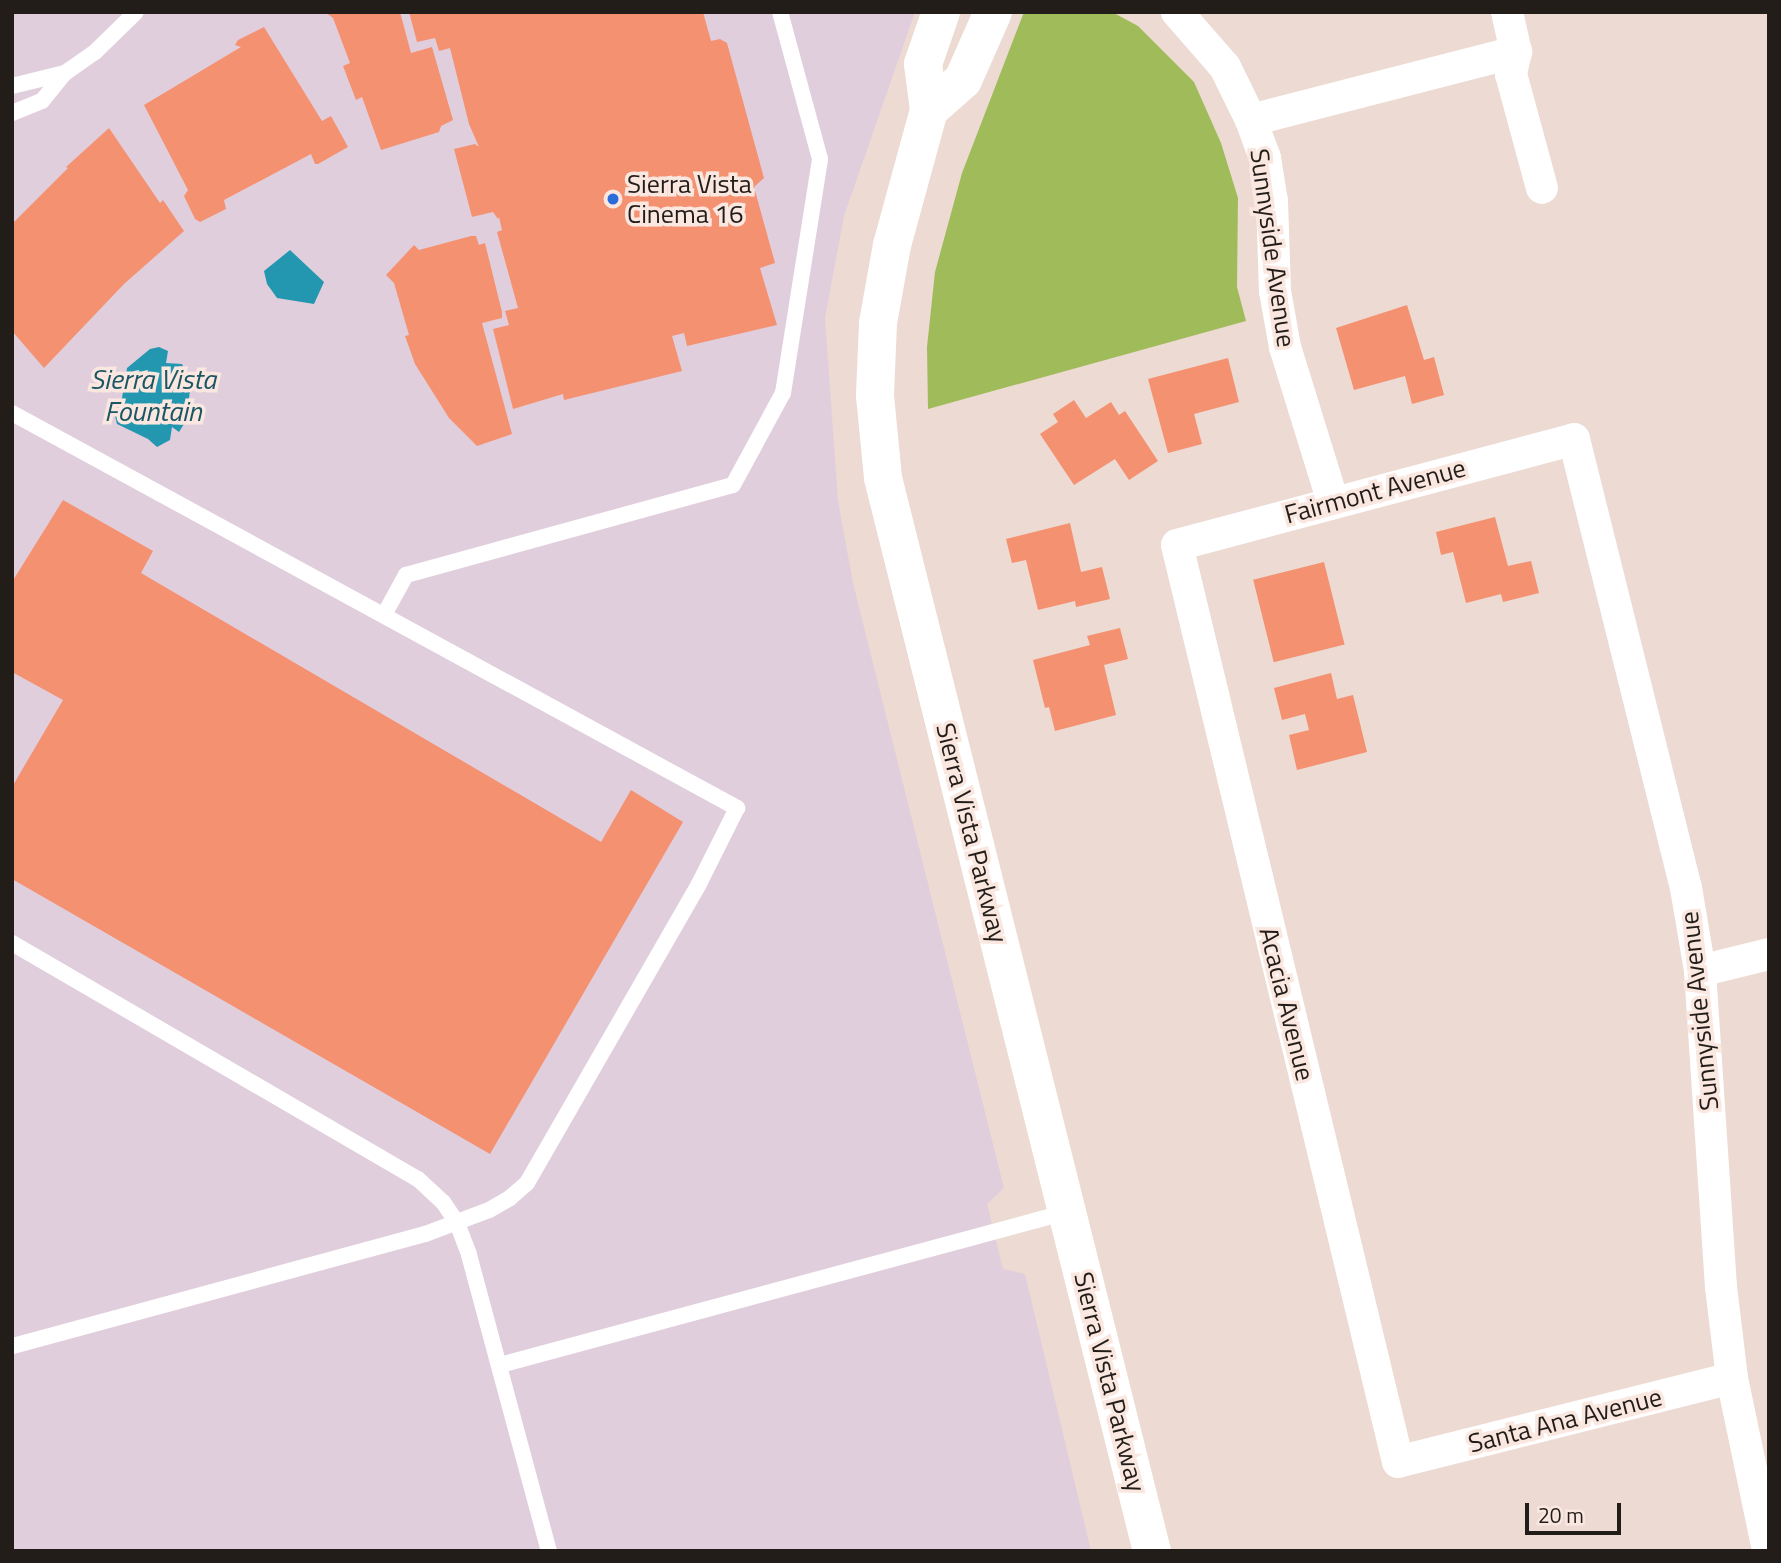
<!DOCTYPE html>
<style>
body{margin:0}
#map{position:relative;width:1781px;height:1563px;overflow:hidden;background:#ecdad3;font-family:"Titillium Web",sans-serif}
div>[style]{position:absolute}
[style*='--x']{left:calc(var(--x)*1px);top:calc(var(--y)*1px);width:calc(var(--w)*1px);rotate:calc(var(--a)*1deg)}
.commercial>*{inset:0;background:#e1cedd}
.green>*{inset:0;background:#a0bb5a}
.water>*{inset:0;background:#2397af}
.building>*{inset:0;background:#f49170;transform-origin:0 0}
.service>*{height:16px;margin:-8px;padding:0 8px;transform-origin:8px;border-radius:8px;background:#fff}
.minor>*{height:32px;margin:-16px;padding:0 16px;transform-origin:16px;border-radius:16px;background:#fff}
.secondary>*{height:38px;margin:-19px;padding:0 19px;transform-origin:19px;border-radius:19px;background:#fff}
.dots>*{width:19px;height:19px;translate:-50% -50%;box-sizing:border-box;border:4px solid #fae7e0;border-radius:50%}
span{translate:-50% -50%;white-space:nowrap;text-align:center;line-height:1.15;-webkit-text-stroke:7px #fae7e0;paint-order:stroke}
.poi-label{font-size:26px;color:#231d1a}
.left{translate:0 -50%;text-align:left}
.street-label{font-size:26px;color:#231d1a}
.water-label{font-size:28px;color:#1b5664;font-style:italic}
.frame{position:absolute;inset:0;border:14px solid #231d1a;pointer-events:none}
.scale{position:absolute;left:1525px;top:1503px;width:96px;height:32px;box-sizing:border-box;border:4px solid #231d1a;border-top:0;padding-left:9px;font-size:21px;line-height:24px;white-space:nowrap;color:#231d1a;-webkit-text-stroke:5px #fae7e0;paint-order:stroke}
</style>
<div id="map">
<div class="commercial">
<div style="clip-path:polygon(12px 12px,915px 12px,844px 216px,825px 318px,838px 501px,853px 583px,1004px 1188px,987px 1204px,1003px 1269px,1025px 1274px,1091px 1551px,12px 1551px)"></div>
</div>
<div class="green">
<div style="clip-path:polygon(1024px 12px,1112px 12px,1138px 26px,1194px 82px,1221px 143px,1238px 198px,1237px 287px,1246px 321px,928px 409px,927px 347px,935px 272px,962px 173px)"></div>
</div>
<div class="water">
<div style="clip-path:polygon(290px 250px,324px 282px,314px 304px,277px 298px,267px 284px,264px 271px)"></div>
<div style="clip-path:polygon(159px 347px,168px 351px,166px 363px,182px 364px,186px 372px,178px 377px,190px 390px,188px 406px,180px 414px,184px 424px,179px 432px,172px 427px,170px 440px,157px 447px,148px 439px,117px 424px,114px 412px,122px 398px,127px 368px,150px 349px)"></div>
</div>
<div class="building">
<div style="clip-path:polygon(325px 12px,400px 12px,411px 53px,432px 47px,453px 120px,441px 126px,439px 132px,381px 150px,362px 97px,356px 100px,343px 66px,350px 63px,333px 18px)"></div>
<div style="clip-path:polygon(409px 12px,703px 12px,711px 41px,720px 39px,727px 43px,764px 178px,754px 187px,775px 263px,760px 268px,777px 325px,687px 346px,684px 333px,672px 336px,682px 371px,564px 400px,563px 394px,513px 409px,493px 329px,509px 325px,505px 311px,518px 308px,497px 232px,502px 230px,499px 217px,498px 219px,493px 212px,472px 217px,454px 149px,475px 144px,479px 147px,469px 124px,450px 48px,439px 51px,435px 38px,417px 42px)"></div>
<div style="clip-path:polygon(264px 27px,322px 121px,331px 116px,348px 147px,318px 164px,315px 164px,311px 154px,224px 200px,226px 209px,200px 222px,195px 219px,184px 196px,188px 190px,144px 105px,241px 47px,235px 45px,238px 40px)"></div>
<div style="clip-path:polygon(109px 128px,160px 203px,163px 200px,184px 231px,124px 284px,44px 368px,12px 331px,12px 224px,68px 168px,66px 167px)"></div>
<div style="clip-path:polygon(471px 236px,476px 236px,479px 245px,485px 243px,502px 312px,502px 318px,482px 323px,512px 434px,477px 446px,449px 418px,415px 364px,405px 336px,409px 335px,394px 283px,386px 275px,414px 245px,419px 250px)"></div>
<div style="clip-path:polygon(1407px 305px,1424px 360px,1434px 357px,1444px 395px,1412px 404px,1405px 376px,1354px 390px,1336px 328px)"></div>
<div style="clip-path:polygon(1228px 358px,1239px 402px,1194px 414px,1202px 444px,1168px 453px,1148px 379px)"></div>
<div style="clip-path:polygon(1074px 400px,1086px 418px,1111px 402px,1119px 415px,1125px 411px,1158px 461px,1129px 480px,1115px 459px,1074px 485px,1040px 434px,1058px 422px,1053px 414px)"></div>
<div style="clip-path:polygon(63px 500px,153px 551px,141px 573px,601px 842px,631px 790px,683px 822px,490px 1154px,12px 879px,12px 787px,63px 700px,12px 672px,12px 582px)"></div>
<div style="clip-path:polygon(1495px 517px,1508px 566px,1531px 561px,1539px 593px,1503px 602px,1501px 594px,1466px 603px,1453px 552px,1441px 555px,1436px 532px)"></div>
<div style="clip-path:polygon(1070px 523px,1081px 572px,1102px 567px,1110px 599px,1076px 607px,1075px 601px,1038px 610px,1026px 560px,1012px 563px,1006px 539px)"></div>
<div style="left:1324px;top:562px;width:85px;height:73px;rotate:76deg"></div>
<div style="clip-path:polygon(1120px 628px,1128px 659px,1104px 665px,1116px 715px,1055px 731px,1049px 707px,1045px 708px,1033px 660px,1090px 645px,1087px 636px)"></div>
<div style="clip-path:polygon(1331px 673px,1337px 699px,1353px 695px,1367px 752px,1297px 770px,1289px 735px,1309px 730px,1305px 714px,1282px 720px,1274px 688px)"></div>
</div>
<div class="service">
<div style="--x:12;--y:86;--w:55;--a:-13.8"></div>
<div style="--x:12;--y:113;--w:32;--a:-22"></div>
<div style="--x:42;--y:101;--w:36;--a:-51"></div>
<div style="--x:65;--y:73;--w:37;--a:-35"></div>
<div style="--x:95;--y:52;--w:57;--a:-44.3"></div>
<div style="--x:12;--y:413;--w:826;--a:28.58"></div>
<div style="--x:737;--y:808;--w:85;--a:116.6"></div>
<div style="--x:699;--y:884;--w:345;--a:119.9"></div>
<div style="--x:527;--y:1183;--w:23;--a:139"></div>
<div style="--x:510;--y:1198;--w:24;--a:150"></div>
<div style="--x:489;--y:1210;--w:68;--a:159.4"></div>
<div style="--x:425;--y:1234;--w:428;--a:164.8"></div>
<div style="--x:384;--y:615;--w:46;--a:-61.2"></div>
<div style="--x:406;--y:575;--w:339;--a:-15.4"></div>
<div style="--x:733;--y:485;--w:105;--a:-61.5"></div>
<div style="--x:783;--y:393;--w:237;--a:-81"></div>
<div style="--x:820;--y:159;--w:152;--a:-105.2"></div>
<div style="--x:12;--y:943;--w:470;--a:30.2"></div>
<div style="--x:418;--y:1179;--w:34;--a:43"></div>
<div style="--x:443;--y:1202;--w:25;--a:56"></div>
<div style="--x:457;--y:1223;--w:34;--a:69"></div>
<div style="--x:469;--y:1255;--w:307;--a:74.9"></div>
<div style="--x:500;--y:1365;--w:587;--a:-15.1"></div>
</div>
<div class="minor">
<div style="--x:1177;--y:12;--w:73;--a:48.9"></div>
<div style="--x:1225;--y:67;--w:59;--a:63.9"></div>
<div style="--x:1251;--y:120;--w:40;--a:69.8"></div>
<div style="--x:1265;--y:158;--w:44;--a:80.8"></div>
<div style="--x:1272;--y:201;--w:90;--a:88.1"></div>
<div style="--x:1275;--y:291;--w:57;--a:79.9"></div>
<div style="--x:1285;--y:347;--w:162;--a:72.8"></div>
<div style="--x:1507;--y:12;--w:41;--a:77.3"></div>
<div style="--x:1251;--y:120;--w:274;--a:-14.4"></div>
<div style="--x:1516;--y:52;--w:23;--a:103"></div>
<div style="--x:1511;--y:74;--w:118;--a:74.8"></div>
<div style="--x:1700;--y:971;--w:71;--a:-13.8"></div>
<div style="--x:1732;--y:1378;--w:344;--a:165.9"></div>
<div style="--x:1398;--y:1462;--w:943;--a:-103.55"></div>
<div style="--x:1177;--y:545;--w:411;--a:-14.9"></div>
<div style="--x:1574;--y:439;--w:463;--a:76"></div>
<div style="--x:1686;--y:888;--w:84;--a:80.4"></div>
<div style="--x:1700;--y:971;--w:317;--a:86.2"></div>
<div style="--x:1721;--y:1287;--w:92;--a:83.1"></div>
<div style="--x:1732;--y:1378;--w:177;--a:78.2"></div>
</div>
<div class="secondary">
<div style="--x:941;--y:12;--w:55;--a:109.1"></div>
<div style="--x:923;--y:64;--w:46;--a:82.6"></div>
<div style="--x:929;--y:110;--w:140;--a:105.3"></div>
<div style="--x:892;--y:245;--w:79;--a:100.2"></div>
<div style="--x:878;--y:323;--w:73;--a:92.4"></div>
<div style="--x:875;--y:396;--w:82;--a:84.4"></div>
<div style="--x:883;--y:478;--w:1106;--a:75.93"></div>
<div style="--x:929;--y:110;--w:45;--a:-41.4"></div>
<div style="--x:963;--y:80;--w:74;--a:-66.2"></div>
</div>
<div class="dots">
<div style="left:613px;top:199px;background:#2a6dd9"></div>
</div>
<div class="poi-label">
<span class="left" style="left:627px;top:199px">Sierra Vista<br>Cinema 16</span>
</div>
<div class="street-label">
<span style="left:1273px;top:248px;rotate:82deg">Sunnyside Avenue</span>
<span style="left:1375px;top:491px;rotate:-15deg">Fairmont Avenue</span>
<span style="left:972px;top:833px;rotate:76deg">Sierra Vista Parkway</span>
<span style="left:1287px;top:1004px;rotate:76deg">Acacia Avenue</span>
<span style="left:1699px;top:1011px;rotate:-96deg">Sunnyside Avenue</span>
<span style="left:1110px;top:1382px;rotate:76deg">Sierra Vista Parkway</span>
<span style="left:1565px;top:1420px;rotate:-14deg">Santa Ana Avenue</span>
</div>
<div class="water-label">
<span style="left:153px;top:395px">Sierra Vista<br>Fountain</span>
</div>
<div class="frame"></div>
<div class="scale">20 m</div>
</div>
